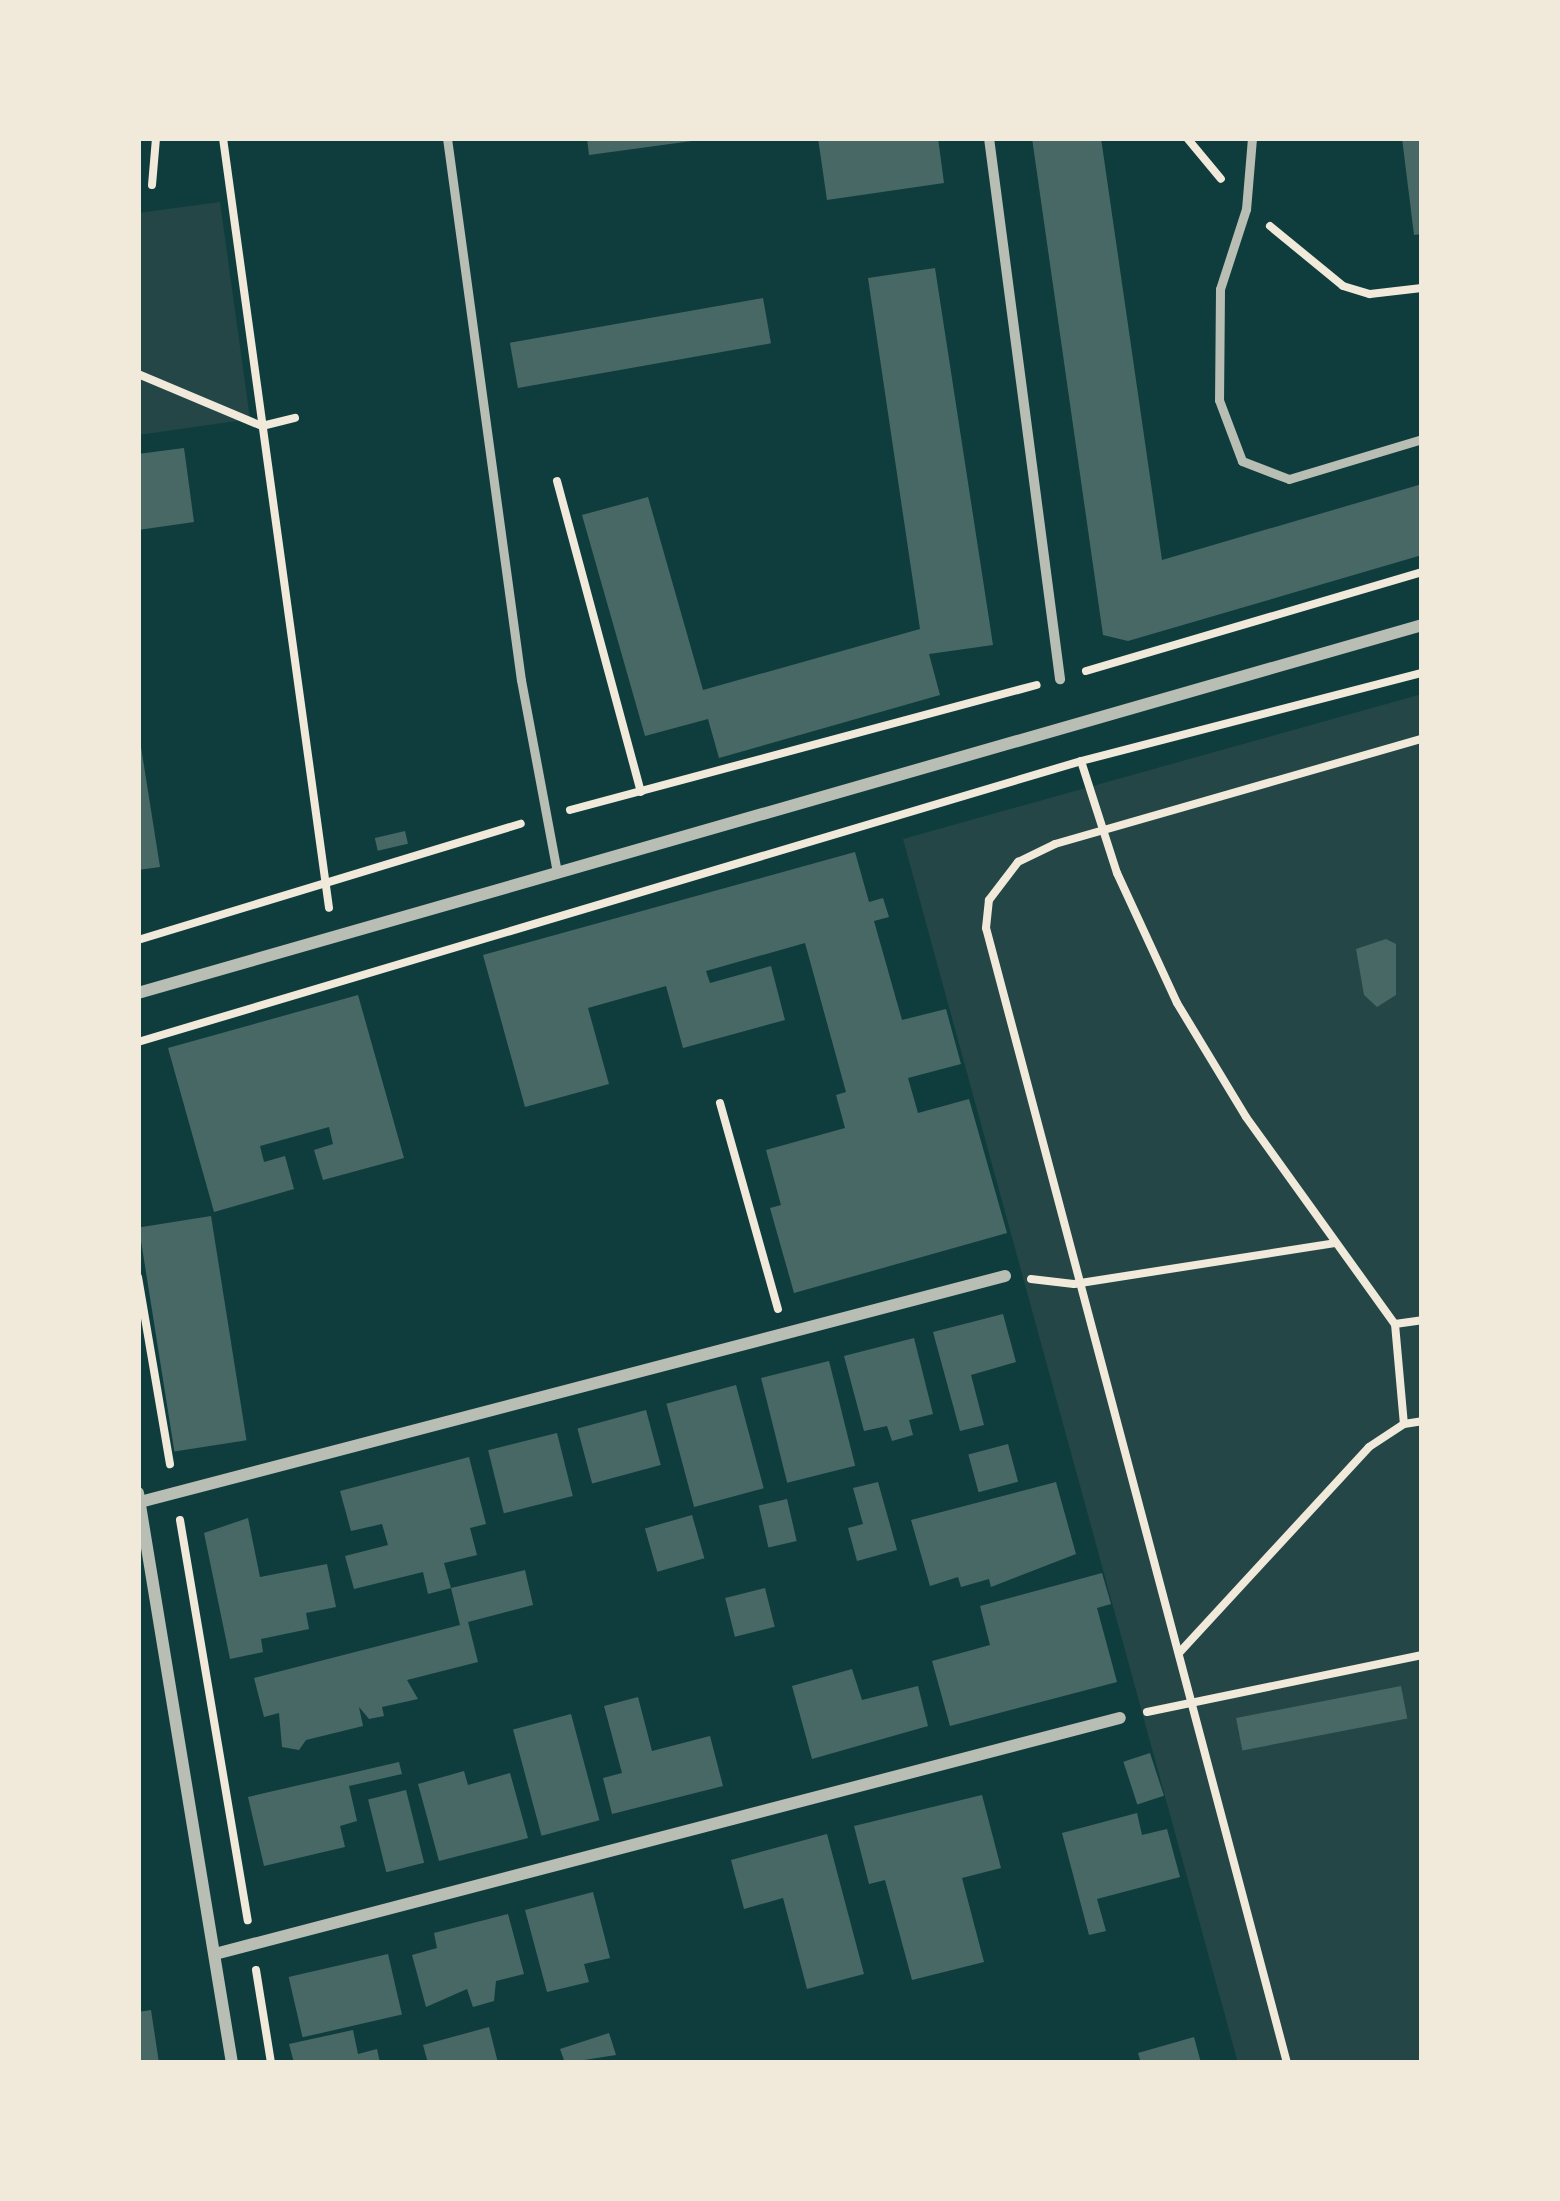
<!DOCTYPE html>
<style>
body{margin:0}
#map{position:relative;width:1560px;height:2201px;overflow:hidden;background:#0f3d3e;font-family:"Noto Sans",sans-serif}
div>[style]{position:absolute}
[style*='--x']{left:calc(var(--x)*1px);top:calc(var(--y)*1px);width:calc(var(--w)*1px);rotate:calc(var(--a)*1deg)}
.green>*{inset:0;background:#244646}
.building>*{inset:0;background:#486865;transform-origin:0 0}
.path>*{height:8px;margin:-4px;padding:0 4px;transform-origin:4px;border-radius:4px;background:#f1e9da}
.service>*{height:9px;margin:-4.5px;padding:0 4.5px;transform-origin:4.5px;border-radius:4.5px;background:#b8beb3}
.pedestrian>*{height:10px;margin:-5px;padding:0 5px;transform-origin:5px;border-radius:5px;background:#b8beb3}
.minor>*{height:12px;margin:-6px;padding:0 6px;transform-origin:6px;border-radius:6px;background:#b8beb3}
span{translate:-50% -50%;white-space:nowrap;text-align:center;line-height:1.15;-webkit-text-stroke:9px #f1e9da;paint-order:stroke}
.frame{position:absolute;inset:0;border:141px solid #f1e9da;pointer-events:none}
</style>
<div id="map">
<div class="green">
<div style="clip-path:polygon(220px 202px,250px 419px,138px 435px,138px 213px)"></div>
<div style="clip-path:polygon(1422px 694px,1422px 2063px,1238px 2063px,903px 839px)"></div>
</div>
<div class="building">
<div style="clip-path:polygon(587px 138px,691px 138px,692px 141px,589px 155px)"></div>
<div style="clip-path:polygon(818px 138px,938px 138px,944px 183px,827px 200px)"></div>
<div style="clip-path:polygon(1032px 138px,1101px 138px,1162px 560px,1422px 484px,1422px 555px,1128px 641px,1103px 635px)"></div>
<div style="clip-path:polygon(1402px 138px,1422px 138px,1422px 234px,1414px 235px)"></div>
<div style="clip-path:polygon(935px 268px,993px 645px,929px 654px,940px 695px,719px 758px,708px 719px,645px 736px,582px 515px,648px 497px,703px 690px,920px 629px,868px 278px)"></div>
<div style="left:763px;top:298px;width:46px;height:257px;rotate:80deg"></div>
<div style="clip-path:polygon(184px 448px,194px 522px,138px 530px,138px 454px)"></div>
<div style="clip-path:polygon(138px 728px,160px 867px,138px 870px)"></div>
<div style="left:405px;top:831px;width:13px;height:31px;rotate:77deg"></div>
<div style="clip-path:polygon(855px 852px,869px 902px,883px 898px,889px 917px,874px 921px,902px 1020px,946px 1009px,961px 1064px,908px 1078px,918px 1113px,969px 1099px,1007px 1233px,794px 1293px,770px 1208px,781px 1205px,766px 1150px,845px 1128px,836px 1095px,846px 1092px,805px 943px,706px 971px,710px 983px,771px 966px,785px 1020px,683px 1048px,666px 986px,588px 1008px,609px 1084px,525px 1107px,483px 955px)"></div>
<div style="clip-path:polygon(1386px 939px,1396px 944px,1396px 995px,1377px 1007px,1364px 995px,1356px 949px)"></div>
<div style="clip-path:polygon(358px 995px,404px 1158px,323px 1180px,314px 1150px,333px 1144px,329px 1127px,260px 1146px,264px 1162px,285px 1156px,294px 1189px,214px 1212px,168px 1048px)"></div>
<div style="left:211px;top:1216px;width:227px;height:73px;rotate:81deg"></div>
<div style="clip-path:polygon(1003px 1314px,1016px 1362px,971px 1375px,984px 1425px,960px 1431px,933px 1332px)"></div>
<div style="clip-path:polygon(914px 1338px,933px 1414px,909px 1420px,913px 1435px,892px 1441px,887px 1426px,864px 1431px,844px 1356px)"></div>
<div style="left:829px;top:1361px;width:108px;height:70px;rotate:76deg"></div>
<div style="left:736px;top:1385px;width:107px;height:72px;rotate:75deg"></div>
<div style="left:646px;top:1410px;width:57px;height:71px;rotate:75deg"></div>
<div style="left:557px;top:1433px;width:65px;height:71px;rotate:76deg"></div>
<div style="left:1008px;top:1444px;width:39px;height:41px;rotate:75deg"></div>
<div style="clip-path:polygon(469px 1457px,486px 1524px,470px 1528px,477px 1555px,444px 1563px,451px 1588px,525px 1570px,533px 1605px,468px 1622px,478px 1662px,407px 1680px,418px 1699px,382px 1707px,384px 1716px,369px 1719px,359px 1707px,363px 1726px,306px 1740px,299px 1750px,282px 1747px,279px 1713px,264px 1717px,254px 1678px,460px 1625px,451px 1588px,428px 1594px,423px 1572px,354px 1589px,345px 1556px,388px 1545px,382px 1524px,351px 1531px,340px 1491px)"></div>
<div style="clip-path:polygon(878px 1482px,897px 1550px,857px 1561px,848px 1528px,863px 1524px,853px 1488px)"></div>
<div style="clip-path:polygon(1056px 1482px,1076px 1554px,991px 1587px,989px 1579px,961px 1587px,958px 1577px,930px 1586px,911px 1520px)"></div>
<div style="left:787px;top:1499px;width:43px;height:29px;rotate:77deg"></div>
<div style="left:692px;top:1515px;width:45px;height:49px;rotate:74deg"></div>
<div style="clip-path:polygon(248px 1518px,260px 1577px,327px 1564px,336px 1607px,306px 1613px,309px 1629px,261px 1639px,263px 1652px,230px 1659px,204px 1533px)"></div>
<div style="clip-path:polygon(1102px 1573px,1111px 1604px,1097px 1608px,1117px 1682px,950px 1726px,932px 1661px,990px 1645px,980px 1606px)"></div>
<div style="left:765px;top:1588px;width:40px;height:41px;rotate:76deg"></div>
<div style="clip-path:polygon(852px 1669px,862px 1700px,918px 1686px,928px 1726px,812px 1759px,792px 1686px)"></div>
<div style="left:1401px;top:1686px;width:33px;height:168px;rotate:79deg"></div>
<div style="clip-path:polygon(638px 1697px,652px 1751px,710px 1736px,723px 1786px,612px 1814px,603px 1778px,622px 1773px,604px 1706px)"></div>
<div style="left:571px;top:1714px;width:110px;height:60px;rotate:75deg"></div>
<div style="left:1150px;top:1753px;width:45px;height:28px;rotate:72deg"></div>
<div style="clip-path:polygon(399px 1762px,402px 1774px,349px 1786px,357px 1821px,340px 1826px,345px 1847px,264px 1866px,248px 1797px)"></div>
<div style="clip-path:polygon(464px 1771px,468px 1785px,510px 1773px,528px 1838px,439px 1861px,418px 1784px)"></div>
<div style="left:406px;top:1790px;width:75px;height:39px;rotate:76deg"></div>
<div style="clip-path:polygon(982px 1795px,1001px 1868px,962px 1878px,984px 1962px,912px 1980px,885px 1880px,869px 1884px,854px 1826px)"></div>
<div style="clip-path:polygon(1137px 1813px,1142px 1835px,1167px 1829px,1180px 1877px,1097px 1899px,1106px 1931px,1089px 1935px,1062px 1833px)"></div>
<div style="clip-path:polygon(827px 1834px,864px 1974px,807px 1989px,783px 1898px,744px 1909px,731px 1860px)"></div>
<div style="clip-path:polygon(593px 1892px,610px 1958px,584px 1964px,589px 1982px,547px 1992px,525px 1910px)"></div>
<div style="clip-path:polygon(508px 1914px,524px 1974px,496px 1981px,494px 2001px,473px 2007px,467px 1989px,426px 2007px,412px 1955px,437px 1948px,434px 1933px)"></div>
<div style="left:388px;top:1954px;width:62px;height:102px;rotate:77deg"></div>
<div style="clip-path:polygon(151px 2010px,159px 2063px,138px 2063px,138px 2012px)"></div>
<div style="clip-path:polygon(489px 2027px,498px 2063px,428px 2063px,423px 2045px)"></div>
<div style="clip-path:polygon(353px 2030px,358px 2054px,377px 2049px,380px 2063px,294px 2063px,289px 2044px)"></div>
<div style="clip-path:polygon(609px 2033px,616px 2055px,565px 2063px,560px 2049px)"></div>
<div style="clip-path:polygon(1194px 2037px,1201px 2063px,1141px 2063px,1138px 2053px)"></div>
</div>
<div class="path">
<div style="--x:223;--y:138;--w:777;--a:82.16"></div>
<div style="--x:1187;--y:138;--w:53;--a:50.3"></div>
<div style="--x:152;--y:185;--w:47;--a:-85.1"></div>
<div style="--x:1270;--y:226;--w:94;--a:39.4"></div>
<div style="--x:1343;--y:286;--w:28;--a:17"></div>
<div style="--x:1370;--y:294;--w:52;--a:-6.6"></div>
<div style="--x:138;--y:374;--w:134;--a:22.8"></div>
<div style="--x:262;--y:426;--w:34;--a:-14"></div>
<div style="--x:557;--y:481;--w:322;--a:74.9"></div>
<div style="--x:1086;--y:671;--w:350;--a:-16.4"></div>
<div style="--x:1081;--y:761;--w:118;--a:72.2"></div>
<div style="--x:1117;--y:873;--w:143;--a:65.2"></div>
<div style="--x:1177;--y:1003;--w:133;--a:58.8"></div>
<div style="--x:1246;--y:1117;--w:255;--a:54.3"></div>
<div style="--x:1395;--y:1324;--w:100;--a:84.9"></div>
<div style="--x:1404;--y:1424;--w:18;--a:-9"></div>
<div style="--x:570;--y:810;--w:483;--a:-15"></div>
<div style="--x:138;--y:940;--w:400;--a:-16.9"></div>
<div style="--x:138;--y:1042;--w:984;--a:-16.59"></div>
<div style="--x:1081;--y:761;--w:352;--a:-14.5"></div>
<div style="--x:720;--y:1103;--w:214;--a:74.3"></div>
<div style="--x:138;--y:1277;--w:190;--a:80.3"></div>
<div style="--x:1031;--y:1279;--w:43;--a:6.6"></div>
<div style="--x:1074;--y:1284;--w:264;--a:-8.9"></div>
<div style="--x:1395;--y:1324;--w:27;--a:-8"></div>
<div style="--x:180;--y:1520;--w:406;--a:80.4"></div>
<div style="--x:1179;--y:1653;--w:280;--a:-47.3"></div>
<div style="--x:1369;--y:1447;--w:42;--a:-33.3"></div>
<div style="--x:1147;--y:1712;--w:281;--a:-11.7"></div>
<div style="--x:256;--y:1970;--w:94;--a:80.8"></div>
<div style="--x:1287;--y:2063;--w:1174;--a:-104.85"></div>
<div style="--x:986;--y:928;--w:28;--a:-84"></div>
<div style="--x:989;--y:900;--w:48;--a:-52.7"></div>
<div style="--x:1018;--y:862;--w:41;--a:-25.9"></div>
<div style="--x:1055;--y:844;--w:382;--a:-16"></div>
</div>
<div class="service">
<div style="--x:447;--y:138;--w:547;--a:82.23"></div>
<div style="--x:521;--y:680;--w:196;--a:79.4"></div>
<div style="--x:1252;--y:138;--w:71;--a:94.8"></div>
<div style="--x:1246;--y:209;--w:84;--a:108"></div>
<div style="--x:1220;--y:289;--w:111;--a:90.5"></div>
<div style="--x:1219;--y:400;--w:65;--a:69.3"></div>
<div style="--x:1242;--y:461;--w:50;--a:21"></div>
<div style="--x:1289;--y:479;--w:139;--a:-16.7"></div>
</div>
<div class="pedestrian">
<div style="--x:989;--y:138;--w:546;--a:82.52"></div>
</div>
<div class="minor">
<div style="--x:138;--y:993;--w:1336;--a:-15.99"></div>
<div style="--x:138;--y:1493;--w:578;--a:80.64"></div>
<div style="--x:140;--y:1502;--w:894;--a:-14.64"></div>
<div style="--x:215;--y:1954;--w:935;--a:-14.62"></div>
</div>
<div class="frame"></div>
</div>
